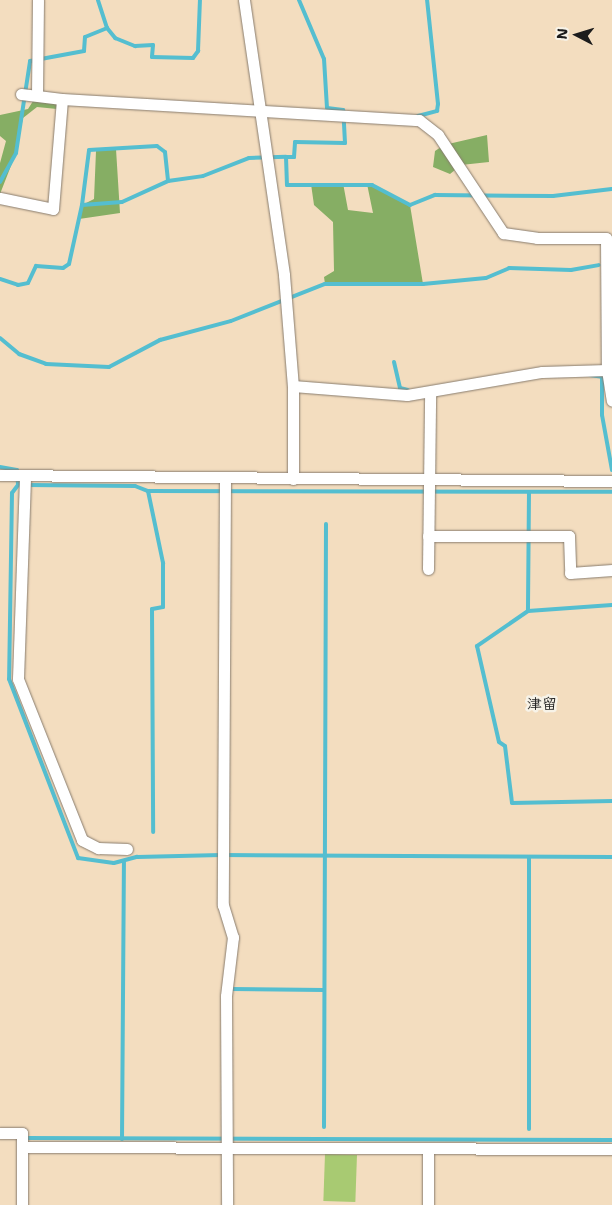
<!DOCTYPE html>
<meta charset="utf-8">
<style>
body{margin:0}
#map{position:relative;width:612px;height:1205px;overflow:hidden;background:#f3ddbf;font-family:"Shantell Sans","Klee One",sans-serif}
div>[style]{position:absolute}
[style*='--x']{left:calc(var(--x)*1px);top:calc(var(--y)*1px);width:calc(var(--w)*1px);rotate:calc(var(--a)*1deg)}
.green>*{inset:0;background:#a8ca72;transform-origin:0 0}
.forest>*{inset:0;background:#86ae64}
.stream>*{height:4px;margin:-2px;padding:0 2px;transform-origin:2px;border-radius:2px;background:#54bed0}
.roads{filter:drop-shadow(0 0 1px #887c6e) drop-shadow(0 0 1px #887c6e)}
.minor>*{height:11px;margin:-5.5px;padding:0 5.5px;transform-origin:5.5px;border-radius:5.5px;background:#fff}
span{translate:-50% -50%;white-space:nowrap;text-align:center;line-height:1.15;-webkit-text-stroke:5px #f7f3e8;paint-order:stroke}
.neighbourhood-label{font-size:15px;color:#1c1c1c;font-weight:700}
.north{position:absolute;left:552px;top:10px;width:50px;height:50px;-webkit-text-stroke:4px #f7f3e8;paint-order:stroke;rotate:275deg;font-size:14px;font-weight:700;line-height:20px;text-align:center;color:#1c1c1c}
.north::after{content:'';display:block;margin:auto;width:18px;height:22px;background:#1c1c1c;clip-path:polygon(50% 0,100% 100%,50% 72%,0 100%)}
</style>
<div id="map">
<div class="green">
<div style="left:325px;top:1154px;width:32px;height:47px;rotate:2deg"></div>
</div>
<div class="forest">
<div style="clip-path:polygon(35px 98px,57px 101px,57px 109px,37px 107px,23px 118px,16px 153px,0 194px,0 163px,6px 141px,0 136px,0 115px,28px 109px)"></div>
<div style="clip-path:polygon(487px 135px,489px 162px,461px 165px,450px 174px,433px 167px,435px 151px,444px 145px)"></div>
<div style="clip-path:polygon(116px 149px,120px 213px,79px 219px,82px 205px,94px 199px,96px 151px)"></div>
<div style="clip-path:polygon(343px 183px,348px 210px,373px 213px,367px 184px,410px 205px,423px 284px,325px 284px,324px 277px,334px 271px,333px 222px,314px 205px,311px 184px)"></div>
</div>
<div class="stream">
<div style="--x:107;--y:28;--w:13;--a:51"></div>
<div style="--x:115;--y:38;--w:22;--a:22"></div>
<div style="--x:135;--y:46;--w:18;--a:-3"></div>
<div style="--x:153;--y:45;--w:12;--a:95"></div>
<div style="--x:152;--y:57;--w:41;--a:1.4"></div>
<div style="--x:193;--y:58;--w:9;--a:-54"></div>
<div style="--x:198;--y:51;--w:51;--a:-87.8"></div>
<div style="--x:418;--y:116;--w:20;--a:-15"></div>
<div style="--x:437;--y:111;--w:7;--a:-82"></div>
<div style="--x:438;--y:104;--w:105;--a:-96"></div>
<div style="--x:286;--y:157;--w:8;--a:0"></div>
<div style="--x:294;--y:157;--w:15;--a:-86"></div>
<div style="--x:295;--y:142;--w:50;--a:1.1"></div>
<div style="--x:345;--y:143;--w:33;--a:-93"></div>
<div style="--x:343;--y:110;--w:16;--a:-173"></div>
<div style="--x:327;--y:108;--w:49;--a:-93.5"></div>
<div style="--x:324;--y:59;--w:64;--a:-113"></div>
<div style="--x:0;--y:182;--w:33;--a:-61"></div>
<div style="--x:16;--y:153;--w:93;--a:-81.3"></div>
<div style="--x:30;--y:61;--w:55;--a:-10.5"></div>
<div style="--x:84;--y:51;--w:14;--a:-86"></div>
<div style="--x:85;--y:37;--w:24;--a:-22"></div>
<div style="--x:107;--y:28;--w:29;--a:-108"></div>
<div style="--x:82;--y:205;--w:55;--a:-82.7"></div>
<div style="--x:89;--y:150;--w:68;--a:-3.4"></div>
<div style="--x:157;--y:146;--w:10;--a:37"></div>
<div style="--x:165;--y:152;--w:29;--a:84"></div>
<div style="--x:0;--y:279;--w:19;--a:18"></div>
<div style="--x:18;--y:285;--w:10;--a:-11"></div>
<div style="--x:28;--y:283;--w:19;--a:-65"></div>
<div style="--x:36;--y:266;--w:27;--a:4"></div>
<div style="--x:63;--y:268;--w:7;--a:-34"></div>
<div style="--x:69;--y:264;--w:60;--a:-77.6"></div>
<div style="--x:82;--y:205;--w:40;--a:-4.3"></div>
<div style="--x:122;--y:202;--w:51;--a:-24.5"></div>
<div style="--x:168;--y:181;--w:35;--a:-8"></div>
<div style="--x:203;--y:176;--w:49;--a:-21.4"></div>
<div style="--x:249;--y:158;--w:37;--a:-2"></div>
<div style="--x:286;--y:157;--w:28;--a:88"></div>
<div style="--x:287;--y:185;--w:85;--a:0"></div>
<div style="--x:372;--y:185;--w:43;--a:27.8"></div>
<div style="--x:410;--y:205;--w:27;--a:-22"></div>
<div style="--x:435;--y:195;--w:118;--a:0.5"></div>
<div style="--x:553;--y:196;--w:59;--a:-6.8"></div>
<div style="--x:0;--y:338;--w:25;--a:40"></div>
<div style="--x:19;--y:354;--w:29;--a:20"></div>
<div style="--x:46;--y:364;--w:63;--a:2.7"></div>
<div style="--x:109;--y:367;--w:58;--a:-27.9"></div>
<div style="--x:160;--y:340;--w:73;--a:-15"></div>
<div style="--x:231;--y:321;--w:101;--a:-21.5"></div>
<div style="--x:325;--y:284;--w:98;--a:0"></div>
<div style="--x:423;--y:284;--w:63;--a:-5.4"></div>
<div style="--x:486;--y:278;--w:25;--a:-23"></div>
<div style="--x:509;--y:268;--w:62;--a:1.8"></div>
<div style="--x:571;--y:270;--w:28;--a:-10"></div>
<div style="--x:394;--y:362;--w:27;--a:77"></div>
<div style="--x:400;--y:388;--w:8;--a:14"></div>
<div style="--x:590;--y:375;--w:12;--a:9"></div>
<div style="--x:602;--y:377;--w:38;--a:90"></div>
<div style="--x:602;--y:415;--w:56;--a:79.7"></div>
<div style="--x:0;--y:467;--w:17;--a:10"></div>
<div style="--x:17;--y:470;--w:15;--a:86"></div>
<div style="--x:18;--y:485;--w:10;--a:127"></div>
<div style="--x:12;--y:493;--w:186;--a:90.9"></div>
<div style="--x:9;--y:679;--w:192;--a:68.9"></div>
<div style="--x:78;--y:858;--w:36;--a:8"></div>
<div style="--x:114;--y:863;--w:24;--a:-15"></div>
<div style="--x:137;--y:857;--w:84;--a:-1.4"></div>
<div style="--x:221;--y:855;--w:391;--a:0.3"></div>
<div style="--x:27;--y:485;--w:108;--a:0.5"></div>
<div style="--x:135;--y:486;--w:14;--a:21"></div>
<div style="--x:148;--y:491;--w:464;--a:0.1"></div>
<div style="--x:148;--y:491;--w:74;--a:78.2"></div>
<div style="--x:163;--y:563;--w:44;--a:90"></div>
<div style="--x:163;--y:607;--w:11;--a:170"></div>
<div style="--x:152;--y:609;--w:223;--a:89.7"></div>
<div style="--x:529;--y:492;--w:119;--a:90.5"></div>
<div style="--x:528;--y:611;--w:62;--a:145.5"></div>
<div style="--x:477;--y:646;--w:98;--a:77.1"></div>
<div style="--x:499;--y:742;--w:7;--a:34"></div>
<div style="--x:505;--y:746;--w:57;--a:83"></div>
<div style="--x:512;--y:803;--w:100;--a:-1.1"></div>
<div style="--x:528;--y:611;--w:84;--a:-4.1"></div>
<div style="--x:231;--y:989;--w:93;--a:0.6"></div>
<div style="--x:324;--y:1127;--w:603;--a:-89.81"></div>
<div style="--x:529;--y:1129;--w:272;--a:-90"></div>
<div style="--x:25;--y:1138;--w:587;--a:0.2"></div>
<div style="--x:122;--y:1139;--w:277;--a:-89.6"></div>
</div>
<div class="roads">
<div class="minor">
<div style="--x:244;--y:0;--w:278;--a:81.7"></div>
<div style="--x:284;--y:275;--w:111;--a:85.4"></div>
<div style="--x:293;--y:386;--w:93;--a:90"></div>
<div style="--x:21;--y:94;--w:41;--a:7"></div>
<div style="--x:37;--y:95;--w:95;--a:-89.4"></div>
<div style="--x:0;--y:198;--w:54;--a:11.7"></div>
<div style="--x:53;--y:209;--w:110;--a:-85.3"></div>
<div style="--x:62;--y:99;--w:358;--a:3.4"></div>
<div style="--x:419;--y:120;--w:24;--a:38"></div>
<div style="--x:438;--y:135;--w:118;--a:56.4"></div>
<div style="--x:503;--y:233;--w:34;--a:8"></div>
<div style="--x:537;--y:238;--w:69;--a:0"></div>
<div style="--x:606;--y:238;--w:132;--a:89.6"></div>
<div style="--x:607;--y:370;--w:31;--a:81"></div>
<div style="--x:293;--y:386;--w:114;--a:4.5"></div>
<div style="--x:407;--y:395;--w:137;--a:-9.7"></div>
<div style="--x:542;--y:372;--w:65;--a:-1.8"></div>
<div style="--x:0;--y:475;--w:612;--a:0.56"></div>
<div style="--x:25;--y:478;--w:201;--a:92"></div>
<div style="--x:18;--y:679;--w:173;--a:68.3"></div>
<div style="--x:82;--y:840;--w:18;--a:27"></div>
<div style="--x:98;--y:848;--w:29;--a:2"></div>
<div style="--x:225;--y:480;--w:425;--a:90.3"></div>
<div style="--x:223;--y:905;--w:34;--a:73"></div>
<div style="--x:233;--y:937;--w:59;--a:96.8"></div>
<div style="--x:226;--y:996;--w:209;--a:89.7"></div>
<div style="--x:428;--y:536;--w:141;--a:0"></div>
<div style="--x:569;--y:536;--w:37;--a:88"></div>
<div style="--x:570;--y:573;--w:42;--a:-4.1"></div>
<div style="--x:428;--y:569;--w:176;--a:-89.3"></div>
<div style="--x:0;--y:1133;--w:22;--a:0"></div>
<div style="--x:22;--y:1133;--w:72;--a:90"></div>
<div style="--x:22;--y:1147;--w:590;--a:0.19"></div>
<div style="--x:428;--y:1149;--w:56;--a:90"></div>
</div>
</div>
<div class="neighbourhood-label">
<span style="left:542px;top:705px">津留</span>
</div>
<div class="north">N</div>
</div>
